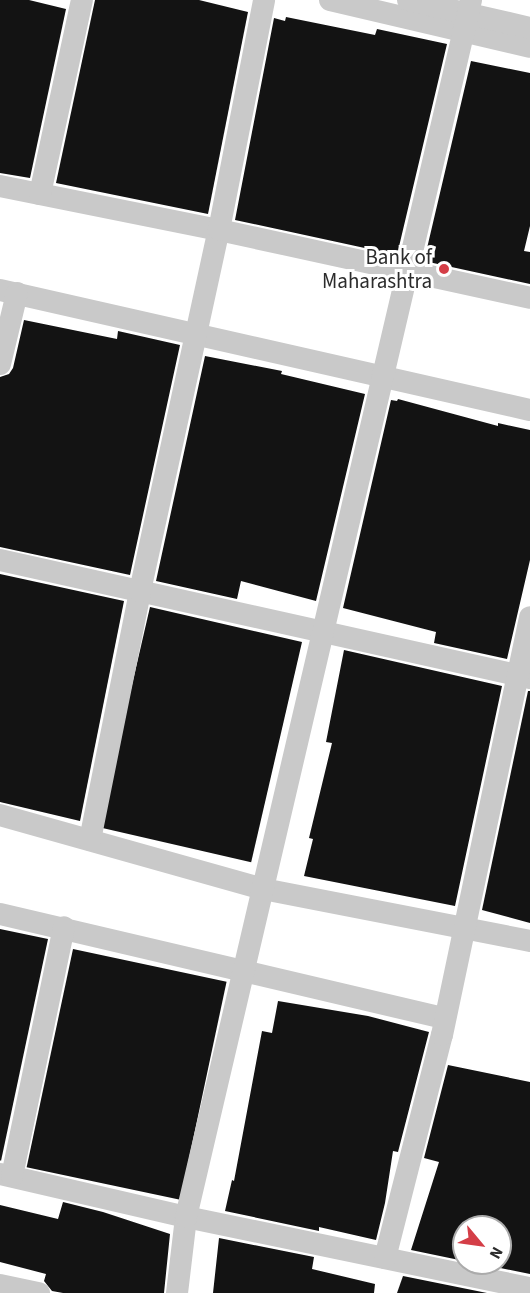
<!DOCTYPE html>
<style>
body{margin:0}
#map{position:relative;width:530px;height:1293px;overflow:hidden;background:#fff;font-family:"Source Sans 3",sans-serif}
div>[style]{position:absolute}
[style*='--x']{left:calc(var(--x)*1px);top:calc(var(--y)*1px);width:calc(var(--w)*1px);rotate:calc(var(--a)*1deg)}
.building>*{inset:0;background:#131313;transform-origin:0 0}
.minor>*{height:22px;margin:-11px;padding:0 11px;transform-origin:11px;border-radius:11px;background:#c9c9c9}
.dots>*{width:16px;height:16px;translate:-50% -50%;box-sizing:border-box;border:3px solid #fff;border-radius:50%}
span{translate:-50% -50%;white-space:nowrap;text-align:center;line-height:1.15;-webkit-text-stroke:6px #fff;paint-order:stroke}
.poi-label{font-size:21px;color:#2c2c2c}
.right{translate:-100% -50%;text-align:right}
.north{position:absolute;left:452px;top:1215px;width:60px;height:60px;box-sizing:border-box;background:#fff;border:2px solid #ababab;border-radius:50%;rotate:119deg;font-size:16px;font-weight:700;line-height:24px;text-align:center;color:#2c2c2c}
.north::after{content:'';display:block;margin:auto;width:21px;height:27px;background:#d43e47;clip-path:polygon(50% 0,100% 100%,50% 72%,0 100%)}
</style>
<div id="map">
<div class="building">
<div style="clip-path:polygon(0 0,29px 0,66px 9px,30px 178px,0 173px)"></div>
<div style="clip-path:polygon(95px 0,199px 0,248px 12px,208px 214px,56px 183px)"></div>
<div style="clip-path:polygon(286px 17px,375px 35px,377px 29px,447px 44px,397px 255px,235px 220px,274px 18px,285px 21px)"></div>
<div style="clip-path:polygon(471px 61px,530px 73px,530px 226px,524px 251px,530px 252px,530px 284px,424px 261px)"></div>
<div style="clip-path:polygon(24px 320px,117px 339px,118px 331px,180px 345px,130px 575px,0 547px,0 377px,9px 374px,13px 368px)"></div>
<div style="clip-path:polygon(205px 356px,282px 371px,281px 374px,365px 394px,316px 601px,241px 581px,237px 599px,156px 581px)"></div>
<div style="clip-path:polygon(398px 399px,498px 426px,498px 423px,530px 430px,530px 560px,507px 659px,434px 643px,436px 632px,343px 608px,391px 400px,397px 401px)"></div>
<div style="clip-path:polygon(0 574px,124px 601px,80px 821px,0 802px)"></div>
<div style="left:150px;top:607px;width:156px;height:226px;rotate:13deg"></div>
<div style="clip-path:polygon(344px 650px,502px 686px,455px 906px,304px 876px,313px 839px,309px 838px,332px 743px,326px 742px)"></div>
<div style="clip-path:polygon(528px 691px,530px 691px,530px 923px,482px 910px)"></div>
<div style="clip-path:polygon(0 929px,48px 939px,1px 1161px,0 1160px)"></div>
<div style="left:73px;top:949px;width:157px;height:223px;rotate:12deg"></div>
<div style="clip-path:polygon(278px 1001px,368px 1016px,429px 1032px,398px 1152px,393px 1151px,385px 1203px,376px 1240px,319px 1227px,319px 1231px,225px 1211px,232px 1180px,234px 1181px,262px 1031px,272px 1033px)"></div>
<div style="clip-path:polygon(448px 1065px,530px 1082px,530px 1274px,476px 1263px,500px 1263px,500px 1227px,464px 1227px,464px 1261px,411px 1250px,439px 1162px,424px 1158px)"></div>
<div style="clip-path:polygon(63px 1202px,103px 1212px,170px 1234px,164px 1293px,63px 1293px,52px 1291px,44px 1281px,46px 1274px,0 1262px,0 1205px,58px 1219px)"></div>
<div style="clip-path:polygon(219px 1238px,314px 1257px,312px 1269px,375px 1284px,374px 1293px,213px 1293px)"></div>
<div style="clip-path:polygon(403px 1276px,487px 1293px,397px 1293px)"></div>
</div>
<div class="minor">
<div style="--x:330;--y:0;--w:205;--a:13.2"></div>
<div style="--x:408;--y:0;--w:125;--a:12.9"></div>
<div style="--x:0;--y:186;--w:223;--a:11.4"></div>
<div style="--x:219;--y:230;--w:318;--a:12.3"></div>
<div style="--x:40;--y:194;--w:198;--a:-77.8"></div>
<div style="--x:0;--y:290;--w:543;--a:12.76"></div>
<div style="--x:0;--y:364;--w:73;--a:-76.5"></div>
<div style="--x:0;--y:560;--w:543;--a:12.55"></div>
<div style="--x:0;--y:815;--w:273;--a:15.7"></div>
<div style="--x:263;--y:889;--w:272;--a:11"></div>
<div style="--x:90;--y:840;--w:254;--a:-78.6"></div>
<div style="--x:140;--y:591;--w:370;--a:-77.7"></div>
<div style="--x:219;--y:230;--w:234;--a:-78.9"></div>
<div style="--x:0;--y:914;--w:457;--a:13.2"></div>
<div style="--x:0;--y:1174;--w:191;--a:13"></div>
<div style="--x:186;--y:1217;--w:351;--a:11.7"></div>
<div style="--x:12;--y:1176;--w:254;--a:-78.2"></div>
<div style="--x:385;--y:1258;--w:230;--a:-75.7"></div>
<div style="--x:442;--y:1035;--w:427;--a:-78.1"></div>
<div style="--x:0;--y:1285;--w:40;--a:12"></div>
<div style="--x:177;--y:1293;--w:77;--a:-83.2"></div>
<div style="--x:186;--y:1217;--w:1250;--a:-76.82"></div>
</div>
<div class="dots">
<div style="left:444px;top:269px;background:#d43e47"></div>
</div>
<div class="poi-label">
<span class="right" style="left:432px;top:269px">Bank of<br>Maharashtra</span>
</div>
<div class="north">N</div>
</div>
